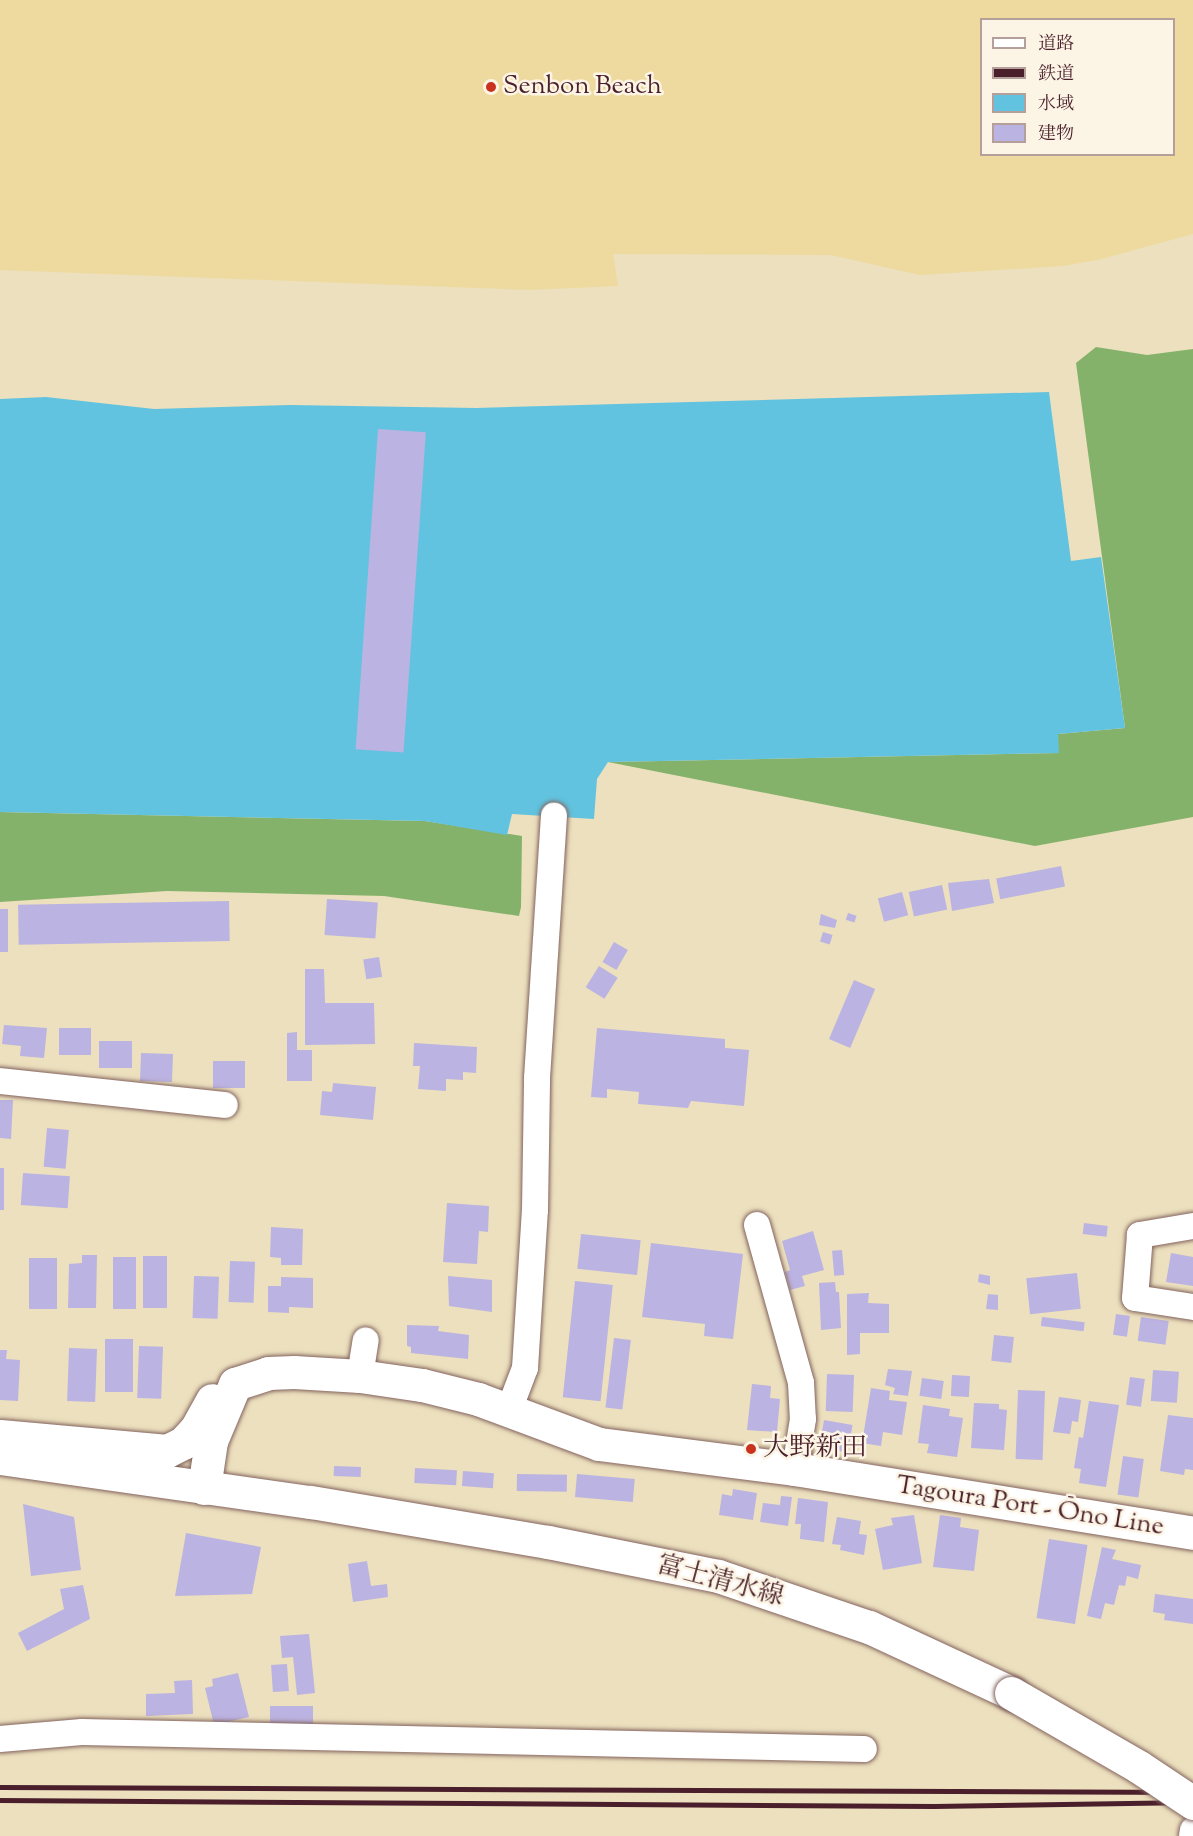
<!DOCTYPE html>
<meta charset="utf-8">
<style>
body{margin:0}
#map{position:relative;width:1193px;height:1836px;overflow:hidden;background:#ece0be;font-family:"Sorts Mill Goudy","Noto Serif JP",serif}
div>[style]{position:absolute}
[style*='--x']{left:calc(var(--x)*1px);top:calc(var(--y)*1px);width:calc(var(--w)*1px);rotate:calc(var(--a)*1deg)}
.forest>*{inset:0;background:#85b26b}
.sand>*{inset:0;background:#eeda9e}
.water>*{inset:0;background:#61c3df}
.building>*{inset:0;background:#bbb3e1;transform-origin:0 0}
.roads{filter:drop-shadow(0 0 2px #83635e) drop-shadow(0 0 2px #83635e)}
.minor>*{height:26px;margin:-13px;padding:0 13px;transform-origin:13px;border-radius:13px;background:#fff}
.secondary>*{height:33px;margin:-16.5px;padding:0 16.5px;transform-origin:16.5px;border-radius:16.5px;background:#fff}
.rail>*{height:4.5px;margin:-2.25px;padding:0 2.25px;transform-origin:2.25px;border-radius:2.25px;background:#4a1f2b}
.bridges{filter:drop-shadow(0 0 2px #83635e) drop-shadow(0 0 2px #83635e)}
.secondary-bridge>*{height:33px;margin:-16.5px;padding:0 16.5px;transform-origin:16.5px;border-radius:16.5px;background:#fff}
.dots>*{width:16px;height:16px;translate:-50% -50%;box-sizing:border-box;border:3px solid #fcf5e5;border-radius:50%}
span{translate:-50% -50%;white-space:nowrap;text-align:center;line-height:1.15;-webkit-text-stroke:5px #fcf5e5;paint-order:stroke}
.poi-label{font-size:26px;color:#4a1f2b}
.left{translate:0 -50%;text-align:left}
.street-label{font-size:26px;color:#4a1f2b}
.legend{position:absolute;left:980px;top:18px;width:195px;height:138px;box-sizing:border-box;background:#fcf5e5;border:2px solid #b59f9b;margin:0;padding:8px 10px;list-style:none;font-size:18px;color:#4a1f2b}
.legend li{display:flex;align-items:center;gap:12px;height:30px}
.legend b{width:30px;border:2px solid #b59f9b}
</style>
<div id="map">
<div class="forest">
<div style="clip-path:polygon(1096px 347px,1147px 355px,1193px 349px,1193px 817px,1035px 846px,608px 762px,1058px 753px,1058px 734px,1125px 728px,1076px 363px)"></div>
<div style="clip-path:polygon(0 812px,425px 821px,522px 836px,521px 907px,519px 916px,384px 896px,167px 891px,0 902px)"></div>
</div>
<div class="sand">
<div style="clip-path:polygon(evenodd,0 0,1193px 0,1193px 234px,1098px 260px,1063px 266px,920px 275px,831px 255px,613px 254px,618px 286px,529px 290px,0 270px,0 0,982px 20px,1174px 20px,1174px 154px,982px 154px,982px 20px)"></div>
</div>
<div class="water">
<div style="clip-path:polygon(1049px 392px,1071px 561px,1101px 557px,1125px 728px,1058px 734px,1059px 753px,608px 762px,597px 779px,594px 819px,512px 814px,507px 835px,425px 821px,0 812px,0 399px,46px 397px,154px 409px,290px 405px,476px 408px)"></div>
</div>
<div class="building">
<div style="left:378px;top:429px;width:48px;height:321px;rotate:4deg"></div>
<div style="left:1061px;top:866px;width:21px;height:66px;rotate:79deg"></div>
<div style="clip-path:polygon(989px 879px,994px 903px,952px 911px,948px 883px)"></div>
<div style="left:942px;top:885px;width:25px;height:34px;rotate:78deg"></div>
<div style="left:902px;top:892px;width:24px;height:25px;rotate:75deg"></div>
<div style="left:327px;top:899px;width:51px;height:36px;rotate:4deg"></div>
<div style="left:229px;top:901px;width:40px;height:211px;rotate:89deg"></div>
<div style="left:0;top:909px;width:8px;height:43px"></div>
<div style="left:848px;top:913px;width:9px;height:7px;rotate:18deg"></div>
<div style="clip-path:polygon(821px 914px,837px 920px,835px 928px,819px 925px)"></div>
<div style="left:823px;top:932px;width:10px;height:10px;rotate:17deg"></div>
<div style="left:614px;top:942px;width:16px;height:23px;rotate:30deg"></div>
<div style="left:379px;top:957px;width:20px;height:16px;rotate:81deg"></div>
<div style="left:599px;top:966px;width:22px;height:25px;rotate:32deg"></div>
<div style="clip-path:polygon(305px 969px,324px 969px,325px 1003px,374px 1003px,375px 1044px,305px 1045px)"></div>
<div style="left:854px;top:980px;width:23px;height:64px;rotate:23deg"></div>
<div style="clip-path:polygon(4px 1025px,47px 1028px,44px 1058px,20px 1056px,21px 1046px,2px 1044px)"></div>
<div style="left:59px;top:1028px;width:32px;height:27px"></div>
<div style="clip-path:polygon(597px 1028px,725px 1039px,725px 1048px,749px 1050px,744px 1106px,691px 1101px,688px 1108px,638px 1104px,639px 1092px,607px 1089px,607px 1098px,591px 1097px)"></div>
<div style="clip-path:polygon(297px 1032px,297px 1050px,312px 1050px,312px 1081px,287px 1081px,287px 1033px)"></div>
<div style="left:99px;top:1041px;width:33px;height:27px"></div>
<div style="clip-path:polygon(414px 1043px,477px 1047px,476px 1073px,463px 1072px,463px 1080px,446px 1079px,446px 1091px,418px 1089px,420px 1066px,413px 1066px)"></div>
<div style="left:141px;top:1053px;width:32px;height:28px;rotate:2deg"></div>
<div style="left:213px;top:1061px;width:32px;height:27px"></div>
<div style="clip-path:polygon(333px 1083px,376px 1087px,373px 1120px,320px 1115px,322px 1091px,332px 1092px)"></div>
<div style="clip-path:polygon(0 1100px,13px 1100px,11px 1139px,0 1138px)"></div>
<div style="left:47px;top:1128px;width:22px;height:39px;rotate:5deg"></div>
<div style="left:0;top:1168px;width:4px;height:42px"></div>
<div style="left:23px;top:1173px;width:47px;height:32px;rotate:4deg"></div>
<div style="clip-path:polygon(447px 1203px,489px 1206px,488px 1232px,479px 1231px,477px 1264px,443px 1262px)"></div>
<div style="left:1084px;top:1223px;width:24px;height:11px;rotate:7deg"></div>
<div style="clip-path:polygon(271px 1227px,303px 1229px,302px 1265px,281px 1265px,281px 1258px,270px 1257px)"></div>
<div style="clip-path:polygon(813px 1231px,824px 1270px,802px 1276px,805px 1286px,790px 1290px,785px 1272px,790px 1270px,782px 1241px)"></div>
<div style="left:581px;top:1234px;width:60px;height:35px;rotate:6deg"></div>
<div style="clip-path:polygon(651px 1243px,743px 1254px,733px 1339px,704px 1336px,705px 1324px,642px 1317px)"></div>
<div style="left:842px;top:1250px;width:25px;height:10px;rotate:85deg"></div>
<div style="clip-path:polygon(1171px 1253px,1193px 1257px,1193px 1286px,1166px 1282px)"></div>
<div style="clip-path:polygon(82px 1255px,97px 1255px,96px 1308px,68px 1308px,69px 1264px,82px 1263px)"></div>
<div style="left:143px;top:1256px;width:24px;height:52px"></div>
<div style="left:113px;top:1257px;width:23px;height:52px"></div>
<div style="left:29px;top:1258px;width:28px;height:51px"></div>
<div style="left:230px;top:1261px;width:25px;height:41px;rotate:2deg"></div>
<div style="left:1077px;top:1273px;width:36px;height:51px;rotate:84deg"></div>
<div style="clip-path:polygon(979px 1274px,990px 1276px,990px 1285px,978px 1282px)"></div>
<div style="left:194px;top:1276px;width:25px;height:42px;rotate:2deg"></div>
<div style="clip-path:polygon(448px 1276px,492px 1280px,492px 1312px,449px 1306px)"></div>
<div style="clip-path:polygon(281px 1277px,313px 1278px,313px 1308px,289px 1307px,289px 1313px,268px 1312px,268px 1286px,281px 1286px)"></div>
<div style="left:575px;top:1281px;width:38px;height:117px;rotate:6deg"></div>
<div style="clip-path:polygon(835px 1282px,836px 1292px,839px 1292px,841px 1328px,821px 1330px,819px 1283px)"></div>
<div style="clip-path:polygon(869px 1293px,868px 1303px,889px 1304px,889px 1333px,860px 1333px,860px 1354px,847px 1355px,847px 1294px)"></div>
<div style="clip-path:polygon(988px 1294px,998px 1295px,998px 1310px,986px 1309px)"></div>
<div style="left:1116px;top:1314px;width:14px;height:21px;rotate:8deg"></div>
<div style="left:1042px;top:1317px;width:43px;height:9px;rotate:7deg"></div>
<div style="left:1141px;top:1317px;width:28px;height:24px;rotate:8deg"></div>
<div style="clip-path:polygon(407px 1325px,439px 1326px,438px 1331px,469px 1335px,468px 1359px,411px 1353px,411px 1347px,407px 1346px)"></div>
<div style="left:994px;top:1335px;width:20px;height:26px;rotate:6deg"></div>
<div style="left:614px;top:1338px;width:17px;height:70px;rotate:7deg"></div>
<div style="left:105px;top:1339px;width:28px;height:53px"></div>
<div style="left:139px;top:1346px;width:24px;height:52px;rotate:2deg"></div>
<div style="left:69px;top:1348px;width:28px;height:53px;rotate:2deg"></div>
<div style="clip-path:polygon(0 1350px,7px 1350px,6px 1359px,20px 1360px,18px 1401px,0 1400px)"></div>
<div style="clip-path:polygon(888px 1369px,912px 1371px,908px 1396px,893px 1394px,895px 1388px,885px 1385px)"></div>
<div style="left:1153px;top:1370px;width:26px;height:31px;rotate:4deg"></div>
<div style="left:827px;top:1374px;width:27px;height:37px;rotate:2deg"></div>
<div style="left:952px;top:1375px;width:18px;height:21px;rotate:3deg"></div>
<div style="left:1130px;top:1377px;width:15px;height:28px;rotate:8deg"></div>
<div style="left:922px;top:1378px;width:22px;height:18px;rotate:8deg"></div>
<div style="clip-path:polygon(752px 1384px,771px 1386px,770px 1398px,780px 1399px,777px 1432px,747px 1430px)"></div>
<div style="clip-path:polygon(871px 1388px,890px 1391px,889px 1400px,907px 1402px,902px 1435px,883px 1432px,881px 1446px,862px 1443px)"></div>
<div style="left:1018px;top:1390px;width:27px;height:69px;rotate:2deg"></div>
<div style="clip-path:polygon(1059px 1397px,1081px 1400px,1078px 1422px,1072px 1421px,1070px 1434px,1053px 1432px)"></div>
<div style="clip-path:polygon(1089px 1401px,1119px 1405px,1106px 1487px,1079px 1483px,1081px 1469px,1074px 1468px,1079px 1437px,1083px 1438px)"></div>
<div style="clip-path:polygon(974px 1403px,999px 1404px,999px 1409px,1007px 1410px,1004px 1450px,971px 1448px)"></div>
<div style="clip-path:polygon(923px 1405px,950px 1409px,949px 1416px,963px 1418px,957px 1457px,927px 1453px,929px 1444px,918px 1443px)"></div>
<div style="clip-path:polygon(1168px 1415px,1193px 1418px,1193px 1470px,1185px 1469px,1184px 1475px,1160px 1471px)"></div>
<div style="left:824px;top:1420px;width:29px;height:28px;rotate:10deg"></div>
<div style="left:1123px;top:1456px;width:21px;height:39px;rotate:8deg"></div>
<div style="left:334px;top:1466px;width:27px;height:10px;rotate:2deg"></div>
<div style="left:415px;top:1468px;width:42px;height:15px;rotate:3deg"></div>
<div style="left:463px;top:1471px;width:31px;height:15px;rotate:4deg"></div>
<div style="left:517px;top:1474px;width:50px;height:17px;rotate:1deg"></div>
<div style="left:577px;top:1474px;width:58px;height:23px;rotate:5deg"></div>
<div style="clip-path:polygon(733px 1489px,757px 1493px,753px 1520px,719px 1515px,722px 1494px,732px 1496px)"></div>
<div style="clip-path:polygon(781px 1496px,792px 1497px,788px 1526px,760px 1522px,763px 1503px,780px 1505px)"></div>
<div style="clip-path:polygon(798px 1498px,828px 1502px,824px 1542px,800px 1539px,801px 1524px,795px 1524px)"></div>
<div style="clip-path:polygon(23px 1504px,74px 1517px,81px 1570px,31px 1576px)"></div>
<div style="clip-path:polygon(914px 1515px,922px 1563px,883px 1570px,875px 1529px,893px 1525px,891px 1518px)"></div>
<div style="clip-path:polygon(940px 1515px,961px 1518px,960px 1527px,979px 1530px,974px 1571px,933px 1567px)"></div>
<div style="clip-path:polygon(837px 1517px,861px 1521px,859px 1534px,867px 1535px,864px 1555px,840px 1550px,841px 1545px,832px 1544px)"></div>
<div style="clip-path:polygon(186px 1533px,261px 1547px,252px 1594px,175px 1596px)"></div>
<div style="left:1049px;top:1539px;width:39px;height:80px;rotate:9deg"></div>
<div style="clip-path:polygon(1102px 1547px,1116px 1550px,1112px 1559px,1141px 1565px,1138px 1579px,1127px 1576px,1125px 1586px,1119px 1585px,1114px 1605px,1105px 1603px,1101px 1619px,1087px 1616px)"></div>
<div style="clip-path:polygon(367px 1561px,371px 1586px,387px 1584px,388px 1597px,353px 1602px,348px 1564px)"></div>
<div style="clip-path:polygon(83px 1585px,90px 1619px,27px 1651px,18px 1633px,64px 1609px,60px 1589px)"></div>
<div style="clip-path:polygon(1155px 1594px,1193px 1599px,1193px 1624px,1164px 1620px,1165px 1614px,1153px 1612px)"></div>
<div style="clip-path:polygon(309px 1634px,315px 1693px,297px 1695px,293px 1657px,282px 1658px,280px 1636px)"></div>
<div style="left:287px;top:1664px;width:27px;height:16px;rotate:86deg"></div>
<div style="clip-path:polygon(238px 1673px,249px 1717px,214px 1725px,205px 1688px,213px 1686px,212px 1679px)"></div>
<div style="clip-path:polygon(192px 1680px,193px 1714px,146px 1716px,146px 1694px,175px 1693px,174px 1681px)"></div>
<div style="left:270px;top:1706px;width:43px;height:20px"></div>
</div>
<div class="roads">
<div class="minor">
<div style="--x:0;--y:1081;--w:226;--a:6.1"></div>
<div style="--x:757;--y:1225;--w:164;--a:74.4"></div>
<div style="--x:801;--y:1383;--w:36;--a:87"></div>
<div style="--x:803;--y:1419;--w:51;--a:99.1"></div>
<div style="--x:1193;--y:1226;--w:54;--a:170.4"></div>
<div style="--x:1140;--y:1235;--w:63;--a:94.5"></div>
<div style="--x:1135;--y:1298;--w:59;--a:8.8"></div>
<div style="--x:360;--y:1376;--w:36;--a:-81"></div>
<div style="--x:509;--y:1410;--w:45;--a:-69.1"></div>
<div style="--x:525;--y:1368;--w:158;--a:-86.4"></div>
<div style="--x:535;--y:1210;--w:132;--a:-89.1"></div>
<div style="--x:537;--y:1078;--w:263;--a:-86.3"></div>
<div style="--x:0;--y:1739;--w:82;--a:-4.9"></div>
<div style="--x:82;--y:1732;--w:782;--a:1.25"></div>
<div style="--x:1192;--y:1836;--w:6;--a:-81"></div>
</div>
<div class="secondary">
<div style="--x:0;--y:1436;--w:168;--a:5.1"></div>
<div style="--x:167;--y:1451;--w:18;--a:-27"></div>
<div style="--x:183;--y:1443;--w:19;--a:-47"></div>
<div style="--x:196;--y:1429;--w:33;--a:-61"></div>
<div style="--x:0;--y:1458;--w:314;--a:8.1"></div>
<div style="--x:311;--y:1502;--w:240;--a:9.6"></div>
<div style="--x:548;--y:1542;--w:173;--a:11.3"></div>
<div style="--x:718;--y:1576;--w:159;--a:18.7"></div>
<div style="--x:869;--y:1627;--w:157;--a:24.9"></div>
<div style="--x:204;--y:1488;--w:48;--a:-81.5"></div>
<div style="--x:211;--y:1441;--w:62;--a:-67.2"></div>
<div style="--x:235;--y:1384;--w:35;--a:-18"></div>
<div style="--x:268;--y:1373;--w:26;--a:-2"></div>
<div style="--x:294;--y:1372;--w:66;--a:3.5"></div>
<div style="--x:360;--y:1376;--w:63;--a:8.3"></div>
<div style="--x:422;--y:1385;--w:58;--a:14"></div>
<div style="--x:478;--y:1399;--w:129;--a:20.4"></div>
<div style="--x:599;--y:1444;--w:198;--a:7.3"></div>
<div style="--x:795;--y:1469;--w:403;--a:9.1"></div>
</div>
</div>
<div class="rail">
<div style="--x:0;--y:1787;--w:1193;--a:0.24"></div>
<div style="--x:0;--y:1800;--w:934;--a:0.37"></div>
<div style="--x:934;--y:1806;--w:259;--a:-0.9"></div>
</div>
<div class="bridges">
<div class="secondary-bridge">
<div style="--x:1011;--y:1693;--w:148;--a:30"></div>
<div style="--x:1139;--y:1767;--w:65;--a:33.7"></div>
</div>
</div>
<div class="dots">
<div style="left:491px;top:87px;background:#c8321e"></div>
<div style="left:751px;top:1449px;background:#c8321e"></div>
</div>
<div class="poi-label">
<span class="left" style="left:503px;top:87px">Senbon Beach</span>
<span class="left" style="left:763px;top:1449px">大野新田</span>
</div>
<div class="street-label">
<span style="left:1030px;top:1507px;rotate:9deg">Tagoura Port - Ōno Line</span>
<span style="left:720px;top:1582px;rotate:15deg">富士清水線</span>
</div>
<ul class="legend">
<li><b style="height:8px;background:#fff"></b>道路</li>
<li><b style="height:8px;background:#4a1f2b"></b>鉄道</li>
<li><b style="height:16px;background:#61c3df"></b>水域</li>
<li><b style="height:16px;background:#bbb3e1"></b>建物</li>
</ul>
</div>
